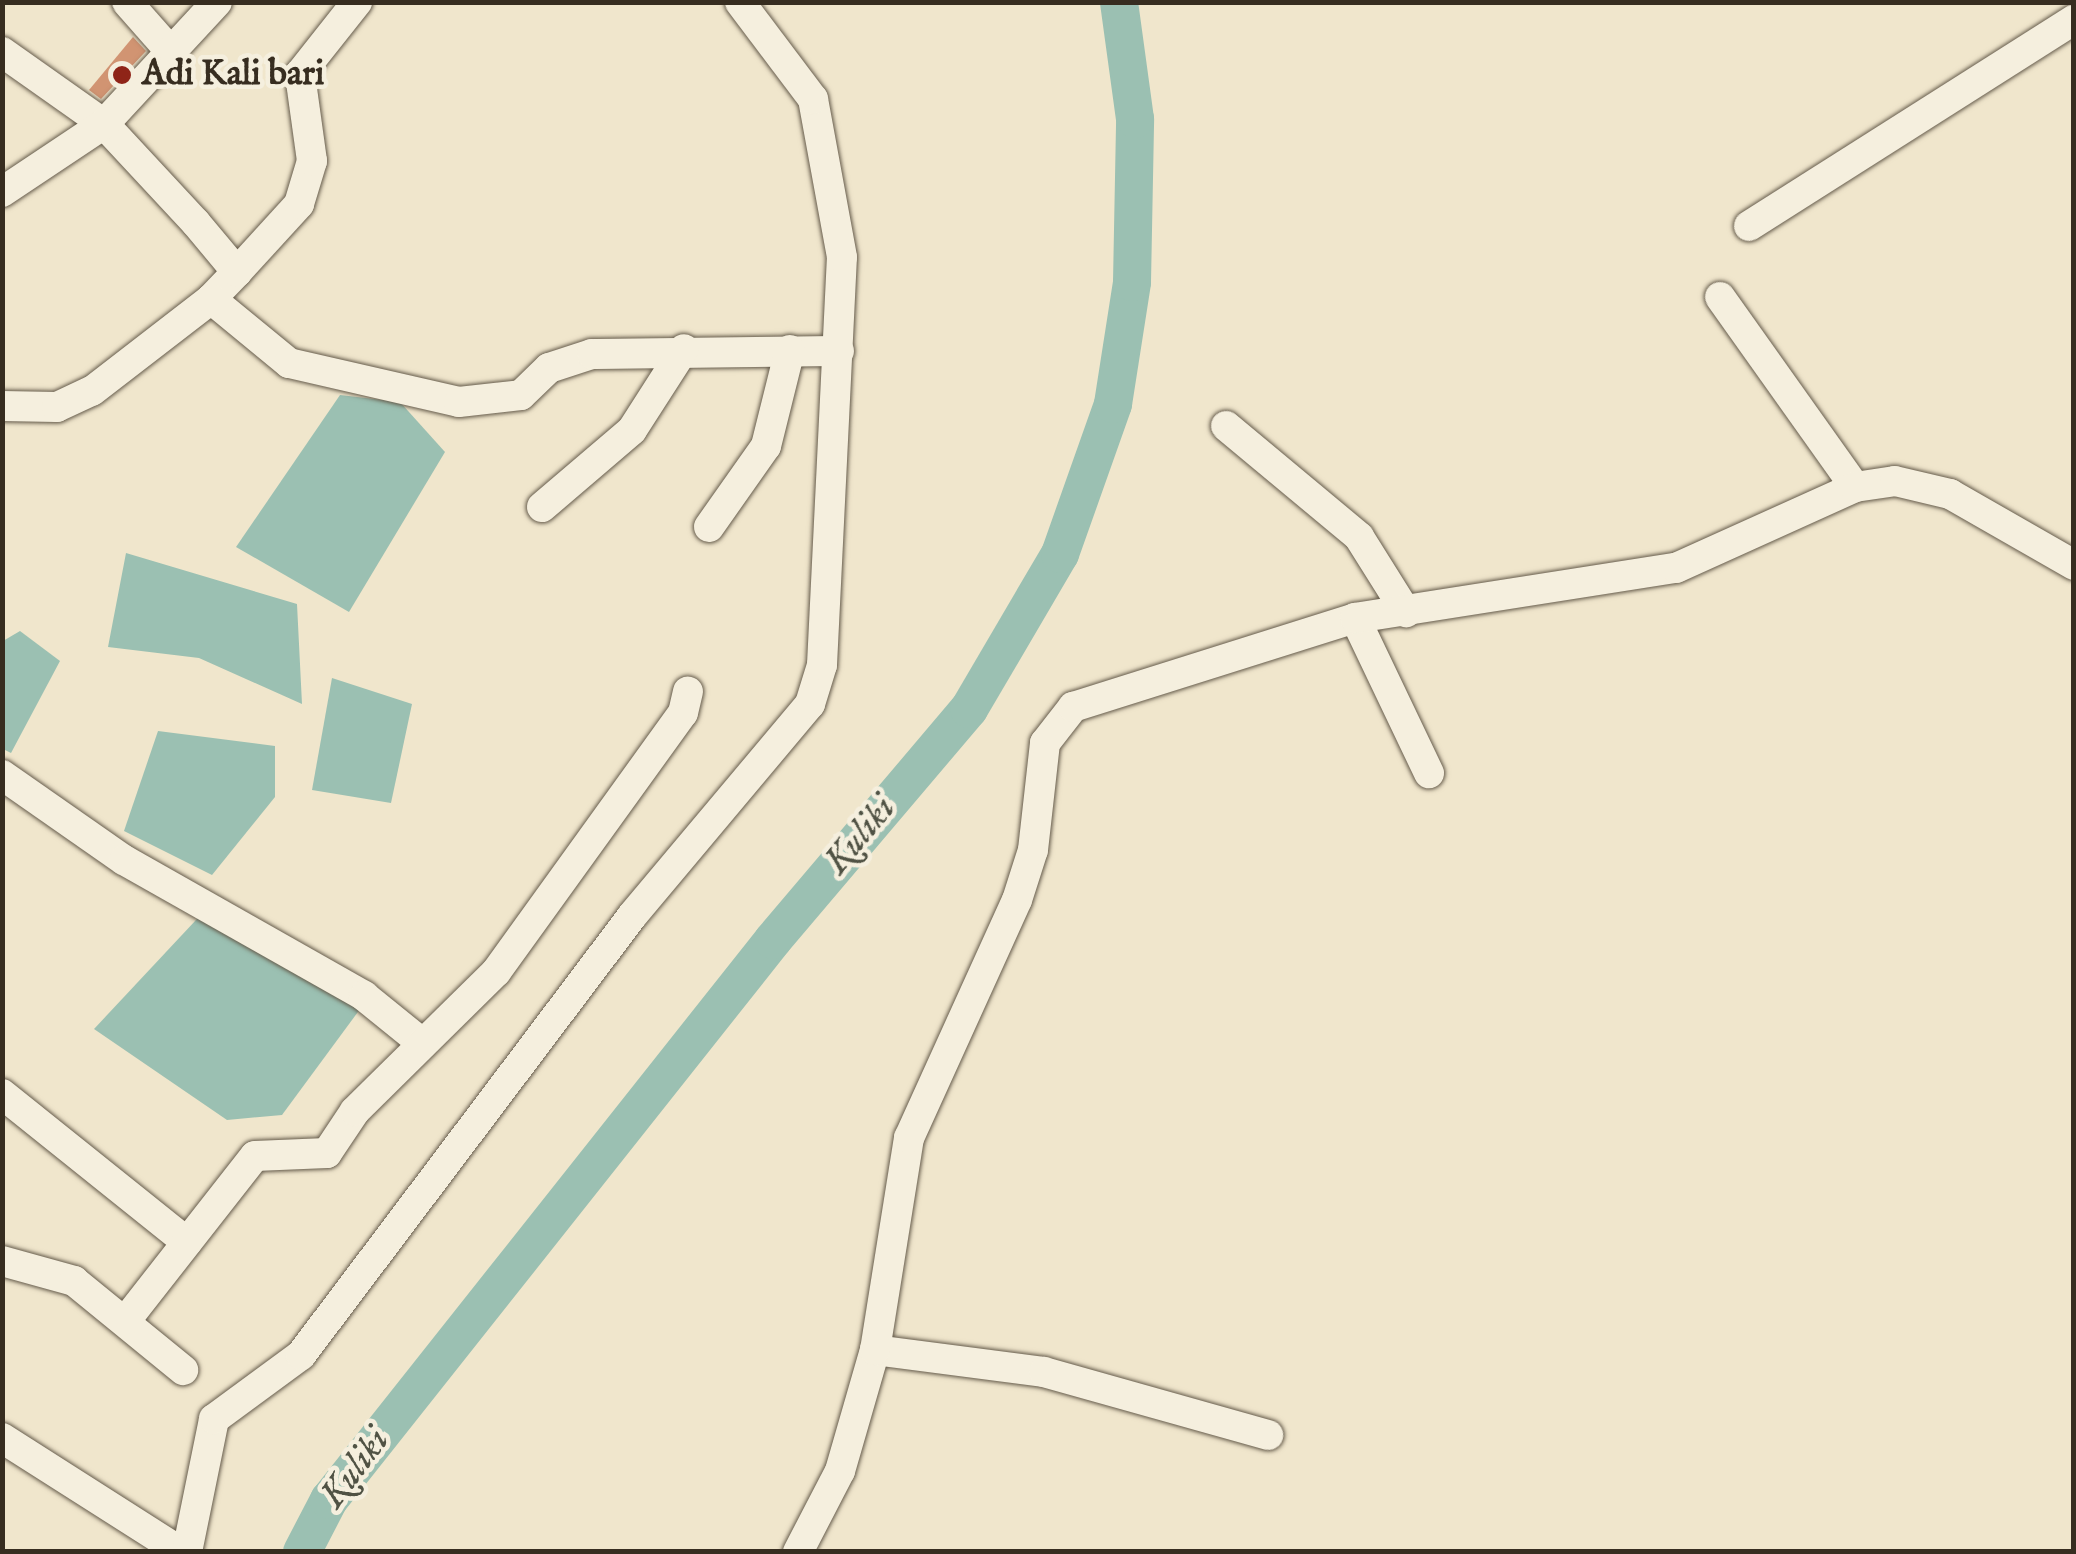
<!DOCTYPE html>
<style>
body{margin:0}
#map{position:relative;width:2076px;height:1554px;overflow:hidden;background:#f0e6cc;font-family:"IM FELL English",serif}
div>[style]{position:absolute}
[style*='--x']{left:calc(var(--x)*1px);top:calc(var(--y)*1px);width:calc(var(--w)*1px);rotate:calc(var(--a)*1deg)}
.water>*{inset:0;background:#9bc0b2}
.river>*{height:38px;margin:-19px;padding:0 19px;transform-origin:19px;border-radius:19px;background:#9bc0b2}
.building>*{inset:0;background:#d19472}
.roads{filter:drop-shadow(0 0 2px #655b4b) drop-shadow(0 0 2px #655b4b)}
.minor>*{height:30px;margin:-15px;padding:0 15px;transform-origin:15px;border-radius:15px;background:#f5efde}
.dots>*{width:28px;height:28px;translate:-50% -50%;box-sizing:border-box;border:5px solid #f5efde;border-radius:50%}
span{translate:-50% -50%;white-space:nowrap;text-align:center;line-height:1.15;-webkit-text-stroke:9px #f5efde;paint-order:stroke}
.poi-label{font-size:35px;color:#372d20;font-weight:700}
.left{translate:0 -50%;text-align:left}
.water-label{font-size:38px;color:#505244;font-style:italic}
.frame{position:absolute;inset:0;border:5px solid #372d20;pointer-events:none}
</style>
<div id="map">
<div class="water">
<div style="clip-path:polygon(340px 395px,400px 402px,445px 452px,349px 612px,236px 547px)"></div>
<div style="clip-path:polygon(126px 553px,297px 604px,302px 704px,199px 658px,108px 647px)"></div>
<div style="clip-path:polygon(20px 631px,60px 661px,11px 753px,3px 749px,3px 641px)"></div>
<div style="clip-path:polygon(332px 678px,412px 704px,391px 803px,312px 790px)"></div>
<div style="clip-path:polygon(158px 731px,275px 746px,275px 797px,212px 875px,124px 831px)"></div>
<div style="clip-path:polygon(210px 905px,366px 1001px,282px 1115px,227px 1120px,94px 1029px)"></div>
</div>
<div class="river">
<div style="--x:302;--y:1552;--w:59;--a:-62.6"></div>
<div style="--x:329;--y:1500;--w:715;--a:-51.59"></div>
<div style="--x:773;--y:940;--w:303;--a:-49.7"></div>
<div style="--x:969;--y:709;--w:180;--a:-59.6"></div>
<div style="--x:1060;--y:554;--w:159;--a:-70.5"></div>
<div style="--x:1113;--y:404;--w:123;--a:-81.1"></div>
<div style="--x:1132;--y:282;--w:163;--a:-88.9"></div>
<div style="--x:1135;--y:119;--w:118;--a:-97.8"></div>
</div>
<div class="building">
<div style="clip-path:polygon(133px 37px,146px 51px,101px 99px,89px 90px)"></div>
</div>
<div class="roads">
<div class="minor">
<div style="--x:127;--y:2;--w:68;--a:48.6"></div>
<div style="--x:2;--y:52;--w:125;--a:35.2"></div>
<div style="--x:104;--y:124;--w:135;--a:47.1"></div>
<div style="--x:196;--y:223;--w:64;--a:50.1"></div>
<div style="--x:237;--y:272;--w:37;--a:134"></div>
<div style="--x:2;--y:192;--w:123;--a:-33.7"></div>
<div style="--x:104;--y:124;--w:166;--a:-47.2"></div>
<div style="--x:1749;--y:226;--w:385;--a:-32.4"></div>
<div style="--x:237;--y:272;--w:92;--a:-47.6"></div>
<div style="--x:299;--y:204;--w:45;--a:-73.2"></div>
<div style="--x:312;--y:161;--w:88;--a:-97.9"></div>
<div style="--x:300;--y:74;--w:92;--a:-51.6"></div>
<div style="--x:1720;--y:297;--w:233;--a:54.6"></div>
<div style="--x:2;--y:406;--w:55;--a:1"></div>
<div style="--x:57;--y:407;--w:38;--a:-25"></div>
<div style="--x:92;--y:391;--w:150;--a:-37.7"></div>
<div style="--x:211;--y:299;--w:101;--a:39.4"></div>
<div style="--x:289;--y:363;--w:174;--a:12.9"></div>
<div style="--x:459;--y:402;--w:62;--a:-6.4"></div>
<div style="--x:521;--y:395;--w:39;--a:-44"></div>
<div style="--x:549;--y:368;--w:45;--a:-18"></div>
<div style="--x:592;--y:354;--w:247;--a:-0.7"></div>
<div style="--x:1226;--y:426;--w:173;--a:39.8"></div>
<div style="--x:1359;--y:537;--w:89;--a:57.9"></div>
<div style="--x:542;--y:507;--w:118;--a:-40.5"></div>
<div style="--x:632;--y:430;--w:96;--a:-57.3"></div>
<div style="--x:709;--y:527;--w:99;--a:-54.9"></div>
<div style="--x:766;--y:446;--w:99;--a:-76"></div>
<div style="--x:1355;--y:618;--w:172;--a:64.5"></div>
<div style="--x:2;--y:775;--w:149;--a:34.9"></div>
<div style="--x:124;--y:860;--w:276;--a:29.5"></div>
<div style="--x:364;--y:996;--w:75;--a:39"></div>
<div style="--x:2;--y:1094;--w:237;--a:38.7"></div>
<div style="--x:2;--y:1261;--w:75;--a:15.5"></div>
<div style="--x:74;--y:1281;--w:141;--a:39.2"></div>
<div style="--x:127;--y:1319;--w:207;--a:-51.9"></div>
<div style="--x:255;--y:1156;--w:72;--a:-2.4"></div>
<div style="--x:327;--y:1153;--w:50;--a:-56.3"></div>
<div style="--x:355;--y:1111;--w:198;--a:-44.6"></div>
<div style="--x:496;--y:972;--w:319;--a:-54.2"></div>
<div style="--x:683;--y:713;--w:22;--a:-77"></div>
<div style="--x:875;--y:1350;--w:170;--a:7.4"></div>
<div style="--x:1044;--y:1372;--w:233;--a:15.7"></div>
<div style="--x:2;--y:1438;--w:212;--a:32.5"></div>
<div style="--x:187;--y:1552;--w:136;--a:-78.5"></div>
<div style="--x:214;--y:1419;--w:108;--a:-36.3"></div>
<div style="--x:301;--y:1355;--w:550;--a:-52.98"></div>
<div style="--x:632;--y:916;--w:277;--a:-50"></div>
<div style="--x:810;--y:704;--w:41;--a:-72.9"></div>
<div style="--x:822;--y:665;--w:408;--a:-87.2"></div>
<div style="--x:842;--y:257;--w:161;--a:-100.4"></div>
<div style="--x:813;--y:99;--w:121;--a:-127"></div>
<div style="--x:798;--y:1552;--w:91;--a:-62.6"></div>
<div style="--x:840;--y:1471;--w:126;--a:-73.9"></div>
<div style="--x:875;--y:1350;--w:215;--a:-80.9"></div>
<div style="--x:909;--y:1138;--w:261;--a:-65.6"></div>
<div style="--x:1017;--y:900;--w:52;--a:-72.3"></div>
<div style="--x:1033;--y:850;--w:108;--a:-83.6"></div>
<div style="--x:1045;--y:743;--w:46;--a:-52.1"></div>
<div style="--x:1073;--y:707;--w:296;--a:-17.5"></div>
<div style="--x:1355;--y:618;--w:325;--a:-8.9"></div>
<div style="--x:1676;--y:568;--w:196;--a:-24.3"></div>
<div style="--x:1855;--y:487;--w:40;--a:-8.5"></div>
<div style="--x:1895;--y:481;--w:57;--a:13.3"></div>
<div style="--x:1950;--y:494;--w:143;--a:29.8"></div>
</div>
</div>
<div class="dots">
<div style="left:122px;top:75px;background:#8f2418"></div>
</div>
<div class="poi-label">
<span class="left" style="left:142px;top:75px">Adi Kali bari</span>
</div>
<div class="water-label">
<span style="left:861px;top:836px;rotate:-50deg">Kuliki</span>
<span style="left:356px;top:1469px;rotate:-53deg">Kuliki</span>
</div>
<div class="frame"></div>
</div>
